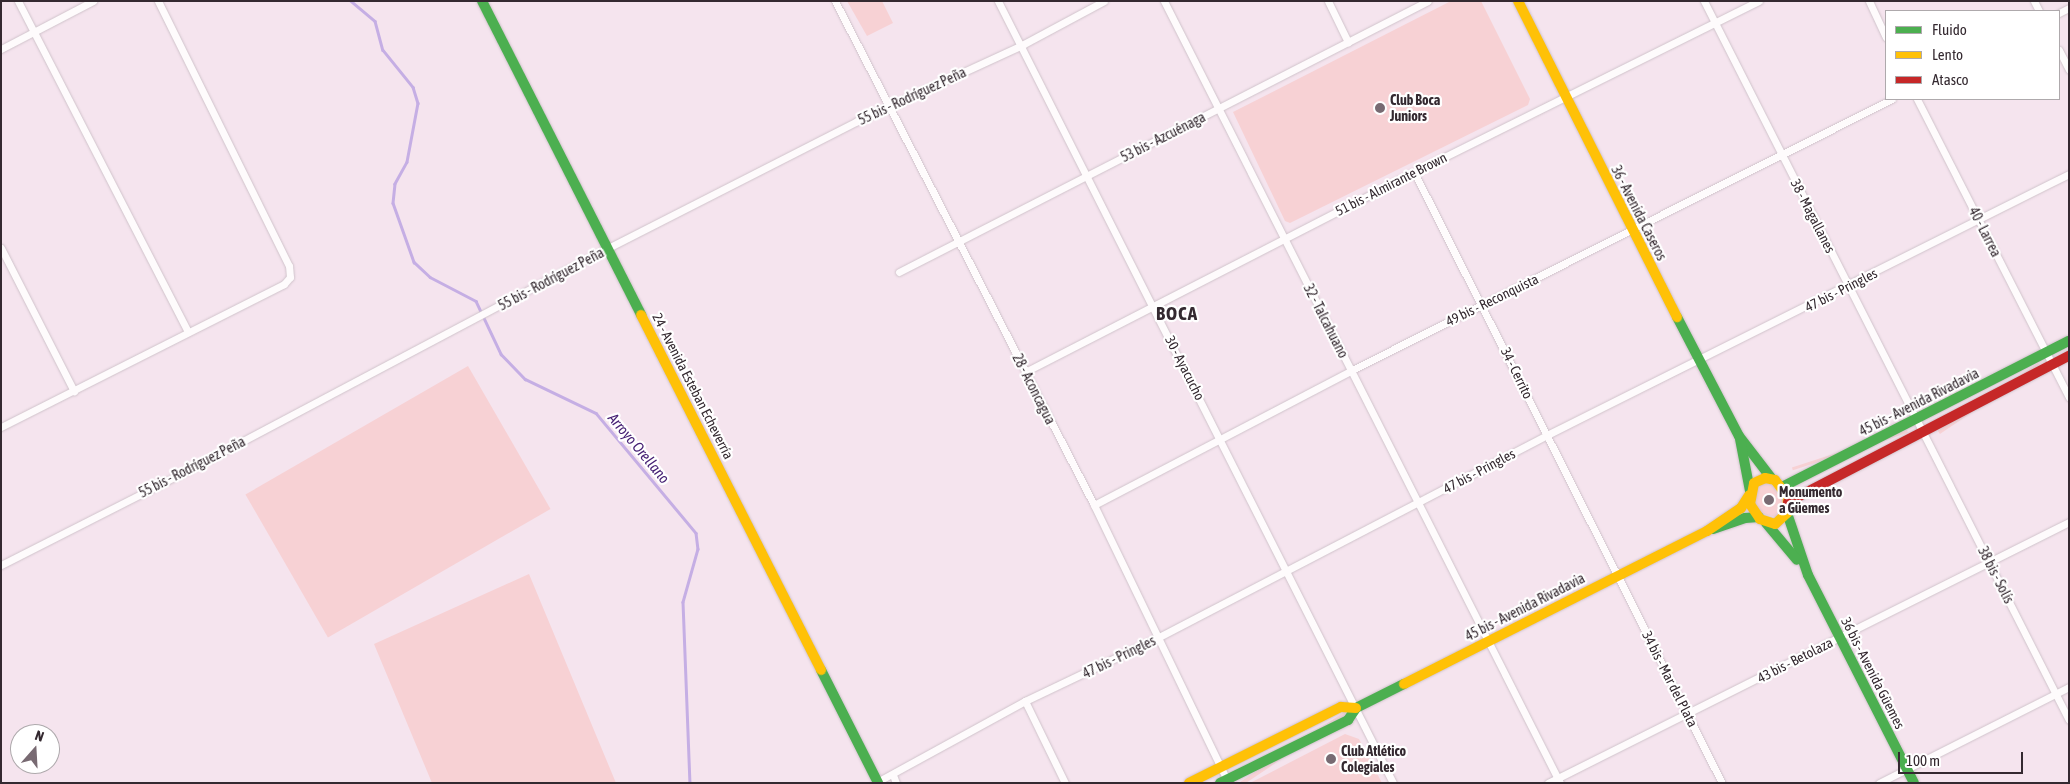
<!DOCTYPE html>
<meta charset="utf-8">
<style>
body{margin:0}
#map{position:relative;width:2070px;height:784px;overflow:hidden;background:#f5e4ee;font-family:"Asap Condensed",sans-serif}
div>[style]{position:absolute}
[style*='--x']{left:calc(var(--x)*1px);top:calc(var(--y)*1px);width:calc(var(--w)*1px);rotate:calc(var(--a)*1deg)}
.green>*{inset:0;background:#f7d1d4;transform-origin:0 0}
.stream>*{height:2.5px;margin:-1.25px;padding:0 1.25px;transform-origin:1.25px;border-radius:1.25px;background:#c5aee4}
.roads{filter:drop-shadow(0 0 1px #d0c3cb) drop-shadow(0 0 1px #d0c3cb)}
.street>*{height:7px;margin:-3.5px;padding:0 3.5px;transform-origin:3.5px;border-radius:3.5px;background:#fefbfc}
.fast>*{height:10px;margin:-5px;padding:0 5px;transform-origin:5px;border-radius:5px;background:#4caf50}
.slow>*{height:10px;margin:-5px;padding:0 5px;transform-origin:5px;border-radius:5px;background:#ffc107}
.jam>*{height:10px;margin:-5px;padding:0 5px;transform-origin:5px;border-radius:5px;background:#c62828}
.dots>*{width:14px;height:14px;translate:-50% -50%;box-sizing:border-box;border:2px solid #fff;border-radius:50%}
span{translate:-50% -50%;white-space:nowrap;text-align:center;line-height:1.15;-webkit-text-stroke:4.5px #fff;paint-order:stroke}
.street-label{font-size:14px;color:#342930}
.poi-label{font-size:14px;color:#342930;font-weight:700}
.left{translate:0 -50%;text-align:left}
.water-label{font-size:15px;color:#462074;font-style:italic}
.district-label{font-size:19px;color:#342930;font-weight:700;letter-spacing:1px}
.frame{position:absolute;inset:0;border:2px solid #342930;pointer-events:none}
.legend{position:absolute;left:1885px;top:10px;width:175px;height:90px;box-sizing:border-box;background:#fff;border:1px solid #aea9ac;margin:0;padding:6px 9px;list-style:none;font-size:15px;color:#342930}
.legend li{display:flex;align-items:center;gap:10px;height:25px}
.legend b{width:25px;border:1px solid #aea9ac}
.north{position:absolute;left:10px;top:724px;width:50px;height:50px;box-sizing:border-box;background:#fff;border:1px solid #aea9ac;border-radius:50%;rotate:19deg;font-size:14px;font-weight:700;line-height:20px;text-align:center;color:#342930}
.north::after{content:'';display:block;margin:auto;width:18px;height:22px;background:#786a72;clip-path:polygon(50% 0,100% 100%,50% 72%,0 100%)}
.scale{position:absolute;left:1898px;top:752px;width:125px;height:22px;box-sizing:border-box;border:2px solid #342930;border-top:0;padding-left:6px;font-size:15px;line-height:18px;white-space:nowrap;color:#342930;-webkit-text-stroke:4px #fff;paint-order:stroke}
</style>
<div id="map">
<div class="green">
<div style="clip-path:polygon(847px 1px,882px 1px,893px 23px,867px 36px)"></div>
<div style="clip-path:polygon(1451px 1px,1481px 1px,1530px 99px,1528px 105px,1290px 223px,1285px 221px,1233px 112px)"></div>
<div style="left:2038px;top:363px;width:4px;height:121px;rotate:56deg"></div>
<div style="left:468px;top:366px;width:165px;height:257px;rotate:60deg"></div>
<div style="left:1907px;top:430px;width:3px;height:121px;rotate:72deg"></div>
<div style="clip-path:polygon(1762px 483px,1771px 483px,1782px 495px,1783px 509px,1776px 517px,1763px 514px,1758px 509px,1755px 501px,1758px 488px)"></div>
<div style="clip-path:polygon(529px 574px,616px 783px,432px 783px,374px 644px)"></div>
<div style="left:1344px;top:712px;width:4px;height:128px;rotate:56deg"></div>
<div style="clip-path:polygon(1345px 734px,1359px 739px,1382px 783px,1250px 783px)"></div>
</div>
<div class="stream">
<div style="--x:351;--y:1;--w:31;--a:40"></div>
<div style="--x:375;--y:21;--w:30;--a:75"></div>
<div style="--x:383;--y:50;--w:48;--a:51"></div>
<div style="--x:413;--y:87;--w:17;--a:73"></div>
<div style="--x:418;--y:103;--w:60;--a:100.6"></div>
<div style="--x:407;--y:162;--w:25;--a:119"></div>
<div style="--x:395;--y:184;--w:19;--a:96"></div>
<div style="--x:393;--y:203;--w:63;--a:70.4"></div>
<div style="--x:414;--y:262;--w:22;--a:43"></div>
<div style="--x:430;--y:277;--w:52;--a:27.6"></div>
<div style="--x:476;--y:301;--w:59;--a:64.7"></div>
<div style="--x:501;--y:354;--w:35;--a:46"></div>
<div style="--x:525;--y:379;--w:79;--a:25.6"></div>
<div style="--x:596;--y:413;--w:156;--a:50.2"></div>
<div style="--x:696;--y:533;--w:16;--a:83"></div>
<div style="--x:698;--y:549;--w:55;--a:105.8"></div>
<div style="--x:683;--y:602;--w:181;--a:87.8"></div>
</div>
<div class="roads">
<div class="street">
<div style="--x:18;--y:1;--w:372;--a:62.8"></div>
<div style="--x:835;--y:1;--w:567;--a:62.8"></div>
<div style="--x:1094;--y:505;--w:308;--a:64.2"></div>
<div style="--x:998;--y:1;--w:876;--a:63.2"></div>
<div style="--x:1164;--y:1;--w:877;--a:63.14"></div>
<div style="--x:1328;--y:1;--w:46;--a:64"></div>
<div style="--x:1704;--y:1;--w:806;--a:63.09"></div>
<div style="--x:1869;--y:1;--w:40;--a:65"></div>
<div style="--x:2034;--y:1;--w:11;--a:63"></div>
<div style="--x:2059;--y:13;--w:11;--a:-27"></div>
<div style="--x:1;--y:49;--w:104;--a:-27.6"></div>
<div style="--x:2059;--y:50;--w:22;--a:63"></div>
<div style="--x:1917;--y:99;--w:335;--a:63"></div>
<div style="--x:1414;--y:172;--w:684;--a:63.25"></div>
<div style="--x:1;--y:248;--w:161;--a:63"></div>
<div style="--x:899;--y:272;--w:594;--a:-27.13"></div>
<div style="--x:1025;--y:372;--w:437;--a:-27.2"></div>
<div style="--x:1414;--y:172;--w:385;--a:-26.4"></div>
<div style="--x:1;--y:427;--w:317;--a:-26.8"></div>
<div style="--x:284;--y:284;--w:9;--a:-49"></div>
<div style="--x:290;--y:277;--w:11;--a:-95"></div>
<div style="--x:289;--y:266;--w:296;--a:-116.3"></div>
<div style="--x:1094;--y:505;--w:291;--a:-27.6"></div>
<div style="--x:1352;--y:370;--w:604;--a:-26.65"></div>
<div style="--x:1;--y:565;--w:212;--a:-26.9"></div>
<div style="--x:190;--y:469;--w:473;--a:-27.9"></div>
<div style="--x:608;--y:248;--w:280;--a:-27"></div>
<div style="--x:857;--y:121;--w:182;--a:-24.7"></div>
<div style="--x:1022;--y:45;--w:93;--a:-28.2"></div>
<div style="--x:1025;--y:701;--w:91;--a:64"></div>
<div style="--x:893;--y:775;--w:9;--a:69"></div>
<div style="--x:877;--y:782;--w:169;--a:-28.7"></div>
<div style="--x:1025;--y:701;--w:148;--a:-25.5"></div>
<div style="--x:1159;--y:637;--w:437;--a:-27.5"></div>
<div style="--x:1547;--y:435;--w:584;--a:-26.57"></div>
<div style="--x:1548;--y:783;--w:583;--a:-26.61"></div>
<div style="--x:1879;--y:783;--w:213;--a:-26.8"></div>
</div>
<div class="fast">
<div style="--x:482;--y:1;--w:352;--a:63.1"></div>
<div style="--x:1677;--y:317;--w:134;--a:62.5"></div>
<div style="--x:1739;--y:436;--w:54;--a:52.5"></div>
<div style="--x:1740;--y:439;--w:53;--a:79.1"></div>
<div style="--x:1782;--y:487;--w:322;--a:-27"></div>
<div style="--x:1787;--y:513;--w:65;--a:71.3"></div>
<div style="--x:1808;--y:575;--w:233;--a:63"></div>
<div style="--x:1766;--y:523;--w:48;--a:50"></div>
<div style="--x:1713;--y:529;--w:34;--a:-19"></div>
<div style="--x:1745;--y:518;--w:14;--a:-4"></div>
<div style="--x:821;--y:670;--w:127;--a:63.2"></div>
<div style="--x:1220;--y:783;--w:143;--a:-26.2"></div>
<div style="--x:1348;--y:720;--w:14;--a:-56"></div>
<div style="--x:1356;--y:708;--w:54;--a:-26.6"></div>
</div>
<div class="slow">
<div style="--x:1518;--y:1;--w:354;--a:63.3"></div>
<div style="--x:641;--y:315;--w:398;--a:63.1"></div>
<div style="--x:1765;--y:478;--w:10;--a:11"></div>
<div style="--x:1775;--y:480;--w:21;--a:53"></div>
<div style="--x:1788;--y:497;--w:16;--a:94"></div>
<div style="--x:1787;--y:513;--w:16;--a:137"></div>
<div style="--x:1775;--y:524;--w:16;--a:-162"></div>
<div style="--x:1760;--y:519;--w:18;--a:-124"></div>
<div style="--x:1750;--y:504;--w:21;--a:-79"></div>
<div style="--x:1754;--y:483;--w:12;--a:-24"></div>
<div style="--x:1404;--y:684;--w:339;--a:-26.8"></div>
<div style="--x:1707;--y:531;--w:41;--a:-34.1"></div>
<div style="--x:1741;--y:508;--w:15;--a:-58"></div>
<div style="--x:1189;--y:783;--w:170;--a:-26.6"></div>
<div style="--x:1341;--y:707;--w:15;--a:4"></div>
</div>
<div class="jam">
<div style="--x:1788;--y:502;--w:317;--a:-27.5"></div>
</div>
</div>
<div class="dots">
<div style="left:1380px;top:108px;background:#786a72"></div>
<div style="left:1769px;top:500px;background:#786a72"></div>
<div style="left:1331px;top:759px;background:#786a72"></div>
</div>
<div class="street-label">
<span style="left:912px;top:96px;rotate:-25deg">55 bis - Rodríguez Peña</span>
<span style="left:1163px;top:137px;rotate:-27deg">53 bis - Azcuénaga</span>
<span style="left:1391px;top:184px;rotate:-27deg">51 bis - Almirante Brown</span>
<span style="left:1639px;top:213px;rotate:63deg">36 - Avenida Caseros</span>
<span style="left:1813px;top:216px;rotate:63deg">38 - Magallanes</span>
<span style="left:1985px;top:232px;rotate:63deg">40 - Larrea</span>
<span style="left:551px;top:279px;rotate:-28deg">55 bis - Rodríguez Peña</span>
<span style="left:1841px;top:290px;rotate:-27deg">47 bis - Pringles</span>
<span style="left:1492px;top:300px;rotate:-26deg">49 bis - Reconquista</span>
<span style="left:1326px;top:321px;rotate:63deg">32 - Talcahuano</span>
<span style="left:1185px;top:368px;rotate:63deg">30 - Ayacucho</span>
<span style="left:1517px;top:373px;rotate:64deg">34 - Cerrito</span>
<span style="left:693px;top:386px;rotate:63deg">24 - Avenida Esteban Echeverría</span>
<span style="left:1034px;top:389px;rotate:63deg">28 - Aconcagua</span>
<span style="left:1919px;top:402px;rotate:-27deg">45 bis - Avenida Rivadavia</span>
<span style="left:192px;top:467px;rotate:-27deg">55 bis - Rodríguez Peña</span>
<span style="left:1479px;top:471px;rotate:-28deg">47 bis - Pringles</span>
<span style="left:1996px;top:575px;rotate:63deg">38 bis - Solís</span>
<span style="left:1525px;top:607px;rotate:-27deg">45 bis - Avenida Rivadavia</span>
<span style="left:1119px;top:657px;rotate:-26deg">47 bis - Pringles</span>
<span style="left:1795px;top:660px;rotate:-27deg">43 bis - Betolaza</span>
<span style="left:1873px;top:673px;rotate:63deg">36 bis - Avenida Güemes</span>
<span style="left:1670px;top:679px;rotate:63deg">34 bis - Mar del Plata</span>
</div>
<div class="poi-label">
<span class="left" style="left:1390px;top:108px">Club Boca<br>Juniors</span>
<span class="left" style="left:1779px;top:500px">Monumento<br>a Güemes</span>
<span class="left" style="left:1341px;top:759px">Club Atlético<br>Colegiales</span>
</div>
<div class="water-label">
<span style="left:639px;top:448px;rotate:50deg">Arroyo Orellano</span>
</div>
<div class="district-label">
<span style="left:1177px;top:314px">BOCA</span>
</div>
<div class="frame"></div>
<ul class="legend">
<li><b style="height:6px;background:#4caf50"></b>Fluido</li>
<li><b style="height:6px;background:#ffc107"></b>Lento</li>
<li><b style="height:6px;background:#c62828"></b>Atasco</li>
</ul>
<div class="north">N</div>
<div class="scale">100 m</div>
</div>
